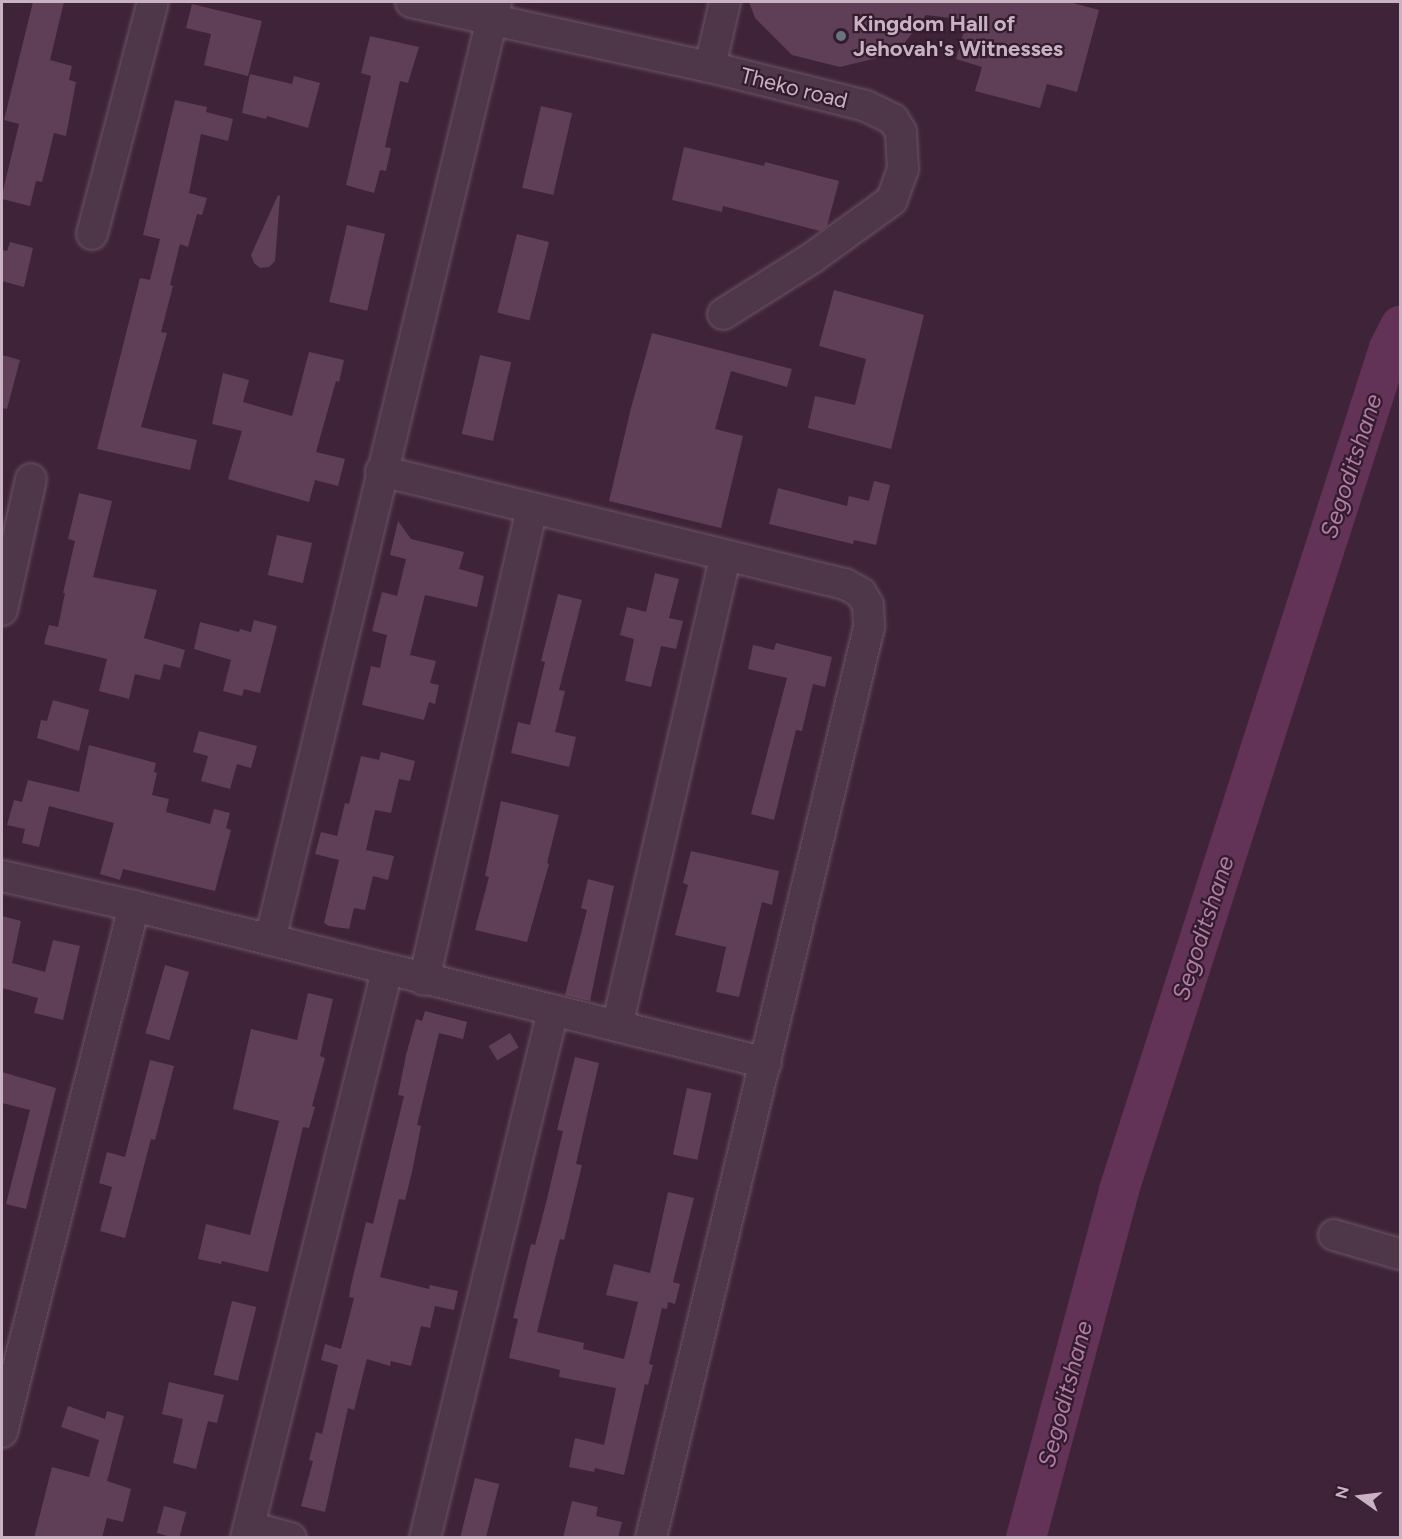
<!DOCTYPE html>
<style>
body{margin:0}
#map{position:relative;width:1402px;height:1539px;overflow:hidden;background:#3f2338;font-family:Figtree,sans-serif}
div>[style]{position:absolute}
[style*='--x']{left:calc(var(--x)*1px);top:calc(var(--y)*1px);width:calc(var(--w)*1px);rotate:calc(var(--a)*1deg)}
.river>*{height:40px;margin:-20px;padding:0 20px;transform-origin:20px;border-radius:20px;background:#623356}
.building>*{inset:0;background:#5f3f57;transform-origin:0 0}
.roads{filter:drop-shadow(0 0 2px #6c5566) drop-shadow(0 0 2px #6c5566)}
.minor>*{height:30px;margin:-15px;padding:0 15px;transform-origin:15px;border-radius:15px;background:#4e3749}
.dots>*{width:16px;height:16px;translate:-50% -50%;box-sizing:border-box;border:3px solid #331c2e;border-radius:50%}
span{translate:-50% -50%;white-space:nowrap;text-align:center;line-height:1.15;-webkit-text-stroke:4.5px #331c2e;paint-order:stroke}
.poi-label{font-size:22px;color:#c9b3c3;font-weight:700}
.left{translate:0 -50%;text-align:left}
.street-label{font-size:22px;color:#c9b3c3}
.water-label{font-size:24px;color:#b27ba5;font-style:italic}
.frame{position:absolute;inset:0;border:3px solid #c9b3c3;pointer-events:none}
.north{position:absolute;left:1330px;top:1467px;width:60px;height:60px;-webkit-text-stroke:4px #331c2e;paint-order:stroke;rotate:284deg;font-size:16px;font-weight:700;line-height:24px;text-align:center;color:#c9b3c3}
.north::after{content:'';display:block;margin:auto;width:21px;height:27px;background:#c9b3c3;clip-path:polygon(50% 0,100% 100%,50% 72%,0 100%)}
</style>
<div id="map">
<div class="river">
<div style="--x:1026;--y:1538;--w:360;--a:-75"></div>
<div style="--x:1119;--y:1190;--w:884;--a:-72.22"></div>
<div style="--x:1389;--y:348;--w:25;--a:-63"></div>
</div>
<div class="building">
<div style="clip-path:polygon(33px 2px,64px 2px,50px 60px,72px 66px,69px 80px,76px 82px,66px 136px,54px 133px,42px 182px,36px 181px,30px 206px,2px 199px,2px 195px,19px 124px,4px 120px)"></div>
<div style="clip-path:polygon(749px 2px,1069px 2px,1099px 10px,1077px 92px,1047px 84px,1040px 108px,975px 91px,982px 67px,956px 59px,967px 20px,926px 15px,897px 53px,840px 67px,792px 55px,755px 18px)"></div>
<div style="clip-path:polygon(192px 4px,262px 21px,248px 76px,204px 65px,211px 34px,186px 28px)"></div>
<div style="clip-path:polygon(370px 36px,419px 47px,408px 83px,400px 81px,385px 147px,391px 148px,386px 171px,380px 170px,374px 193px,346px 185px,371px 76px,361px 73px)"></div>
<div style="clip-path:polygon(250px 74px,292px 84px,294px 76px,320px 83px,308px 128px,267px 116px,266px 119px,242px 113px)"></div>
<div style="clip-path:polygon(175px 100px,207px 107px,206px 112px,233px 119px,228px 141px,201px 134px,189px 193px,207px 198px,202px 215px,197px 214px,188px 247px,180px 244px,170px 285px,173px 286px,161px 332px,167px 333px,141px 427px,197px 440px,190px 470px,97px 449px,140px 278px,150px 280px,160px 239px,143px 235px)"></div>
<div style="left:541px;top:106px;width:32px;height:84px;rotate:13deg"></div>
<div style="clip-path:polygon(684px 147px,764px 166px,765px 162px,839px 181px,827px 226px,820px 231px,723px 206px,722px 212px,672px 200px)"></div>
<div style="clip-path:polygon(278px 195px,280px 196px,275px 261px,269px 267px,260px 268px,254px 263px,251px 255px)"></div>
<div style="left:347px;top:225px;width:39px;height:79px;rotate:13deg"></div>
<div style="left:517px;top:234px;width:33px;height:81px;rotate:14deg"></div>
<div style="clip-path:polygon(10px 242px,33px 248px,24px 287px,2px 281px,2px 250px,7px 251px)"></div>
<div style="clip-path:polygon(834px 290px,924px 315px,891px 449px,808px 428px,815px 396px,855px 405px,866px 359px,819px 346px)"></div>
<div style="clip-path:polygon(652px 333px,792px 369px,787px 387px,731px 371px,715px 429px,743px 436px,721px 528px,609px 501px,631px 408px)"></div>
<div style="clip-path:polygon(309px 352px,344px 360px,339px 382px,336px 381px,316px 452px,345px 459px,338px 486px,315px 480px,309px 502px,228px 479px,242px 431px,212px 424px,223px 373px,249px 380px,243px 402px,292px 416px)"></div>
<div style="clip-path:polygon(2px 355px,20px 360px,7px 409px,2px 408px)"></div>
<div style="left:480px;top:355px;width:32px;height:81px;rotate:13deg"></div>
<div style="clip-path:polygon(874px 481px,890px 485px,876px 545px,854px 540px,853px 544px,769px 524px,778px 488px,847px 506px,849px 496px,869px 501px)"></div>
<div style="clip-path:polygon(79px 493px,112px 501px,93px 577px,157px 590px,144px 638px,185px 650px,180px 668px,164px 664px,160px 680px,135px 674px,129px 699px,99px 691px,107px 659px,44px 644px,49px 625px,58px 627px,65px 593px,63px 593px,75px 541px,68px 539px)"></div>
<div style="clip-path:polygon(398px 521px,411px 539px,464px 552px,459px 569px,484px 576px,477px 607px,425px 595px,410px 655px,436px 661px,430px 683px,439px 685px,435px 704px,429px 702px,424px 720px,362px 705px,371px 666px,380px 668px,387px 635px,372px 631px,382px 592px,397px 596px,406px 559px,390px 555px)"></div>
<div style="left:277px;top:535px;width:36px;height:41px;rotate:13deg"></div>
<div style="clip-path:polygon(655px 573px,679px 579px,669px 618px,683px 621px,676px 649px,661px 646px,651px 687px,625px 681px,634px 639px,620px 635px,627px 607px,646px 612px)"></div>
<div style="clip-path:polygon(558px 594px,582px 600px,559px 690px,565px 691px,555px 732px,576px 737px,569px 767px,511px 753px,518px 722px,530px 725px,545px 662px,541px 661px)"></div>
<div style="clip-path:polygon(254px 620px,277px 626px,260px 693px,244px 689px,242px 696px,223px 691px,231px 660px,194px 649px,200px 622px,239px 632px,240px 629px,251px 632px)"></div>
<div style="clip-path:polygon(776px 643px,832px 657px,825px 687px,813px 684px,802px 731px,796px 730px,774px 820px,751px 814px,787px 678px,748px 669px,753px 645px,774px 650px)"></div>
<div style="clip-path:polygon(53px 700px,89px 710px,79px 751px,37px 738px,41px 720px,47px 721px)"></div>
<div style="clip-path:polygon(199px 731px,257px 746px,251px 768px,237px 764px,230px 789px,201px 781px,208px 756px,193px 752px)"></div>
<div style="clip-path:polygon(89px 745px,156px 763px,154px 772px,157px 773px,152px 795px,169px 799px,166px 812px,210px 824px,214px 809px,230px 813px,226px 828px,231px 830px,215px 891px,123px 869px,120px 880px,100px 874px,114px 823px,49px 806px,39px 847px,22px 843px,25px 829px,7px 825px,14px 800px,22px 802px,28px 780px,79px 792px)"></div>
<div style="clip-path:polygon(381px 752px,415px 761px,410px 781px,399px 779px,391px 813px,375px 810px,366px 850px,394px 856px,388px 880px,373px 876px,365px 910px,354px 908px,349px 929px,329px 926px,324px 923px,339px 860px,315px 854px,321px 832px,337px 836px,345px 803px,349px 804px,361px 756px,379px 760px)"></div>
<div style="clip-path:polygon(501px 801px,559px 815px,547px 863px,549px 864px,527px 942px,475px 930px,489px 877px,485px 876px)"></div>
<div style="clip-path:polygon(691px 851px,779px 871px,772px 905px,762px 902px,739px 997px,716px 992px,726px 947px,675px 935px,688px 885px,683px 883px)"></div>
<div style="clip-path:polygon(588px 879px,614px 886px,590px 1001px,565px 995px,587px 910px,581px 908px)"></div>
<div style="clip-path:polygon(2px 916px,21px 921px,12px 963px,45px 972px,53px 940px,80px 946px,63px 1020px,34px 1013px,38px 998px,2px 988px)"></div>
<div style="left:165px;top:965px;width:25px;height:71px;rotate:16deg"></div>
<div style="clip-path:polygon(308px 993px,333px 999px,320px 1056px,325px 1058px,312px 1106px,315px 1107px,309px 1128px,303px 1127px,268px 1272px,222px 1261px,221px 1264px,198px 1259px,206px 1224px,250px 1235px,279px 1121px,233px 1109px,251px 1029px,297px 1040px)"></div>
<div style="clip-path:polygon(425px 1011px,467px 1022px,463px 1039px,439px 1033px,417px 1125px,421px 1126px,412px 1172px,405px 1200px,399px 1199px,380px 1277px,429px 1289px,430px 1285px,458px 1291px,454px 1310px,435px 1306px,430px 1328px,421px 1326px,411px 1366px,391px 1361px,390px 1366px,367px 1359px,354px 1410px,348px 1408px,325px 1512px,301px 1506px,313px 1461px,309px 1460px,316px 1432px,322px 1434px,338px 1365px,321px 1360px,325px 1344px,341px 1349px,354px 1298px,349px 1297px,351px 1285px,366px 1222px,373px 1224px,404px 1096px,398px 1095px,406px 1055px,416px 1019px,422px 1021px)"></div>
<div style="left:510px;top:1033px;width:17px;height:25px;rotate:59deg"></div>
<div style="clip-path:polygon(575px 1057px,599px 1063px,576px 1164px,582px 1165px,564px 1240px,560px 1239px,537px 1332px,584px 1343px,583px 1349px,624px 1359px,638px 1302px,606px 1295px,614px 1264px,650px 1273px,668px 1192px,694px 1198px,673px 1282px,680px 1284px,675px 1304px,668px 1302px,667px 1309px,662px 1308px,649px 1364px,653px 1365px,648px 1385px,645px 1384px,624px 1475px,595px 1468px,594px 1472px,569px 1467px,575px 1438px,604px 1445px,616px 1388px,559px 1377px,560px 1370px,509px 1358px,518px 1319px,513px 1318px,531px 1244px,535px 1245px,546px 1203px,563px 1131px,557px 1130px)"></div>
<div style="clip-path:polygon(150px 1060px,174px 1066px,155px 1140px,151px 1139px,125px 1238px,100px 1231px,112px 1187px,99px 1183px,107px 1152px,125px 1157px)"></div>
<div style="clip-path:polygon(2px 1072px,56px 1088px,26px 1209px,6px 1204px,30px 1110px,2px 1103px)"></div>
<div style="left:687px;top:1088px;width:25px;height:68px;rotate:12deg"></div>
<div style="left:232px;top:1301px;width:25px;height:76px;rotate:14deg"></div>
<div style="clip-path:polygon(169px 1382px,224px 1395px,217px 1423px,208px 1421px,196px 1469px,173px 1463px,183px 1419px,162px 1414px)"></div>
<div style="clip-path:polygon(68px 1406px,105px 1419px,107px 1411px,124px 1416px,107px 1481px,131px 1489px,123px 1522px,107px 1518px,102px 1538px,34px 1538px,52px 1467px,89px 1477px,99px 1440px,61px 1427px)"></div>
<div style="left:475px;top:1478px;width:25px;height:62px;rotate:14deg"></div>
<div style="clip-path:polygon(572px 1501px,598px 1507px,596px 1516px,622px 1522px,618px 1538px,563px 1538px)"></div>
<div style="left:164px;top:1506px;width:23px;height:28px;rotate:15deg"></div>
</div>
<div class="roads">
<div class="minor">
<div style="--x:411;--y:2;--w:306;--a:12.3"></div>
<div style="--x:710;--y:67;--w:161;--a:14"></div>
<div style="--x:866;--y:106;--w:30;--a:26"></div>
<div style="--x:893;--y:119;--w:15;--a:58"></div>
<div style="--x:901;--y:132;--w:37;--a:87"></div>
<div style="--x:903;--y:169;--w:33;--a:110"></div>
<div style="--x:892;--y:200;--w:99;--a:144.1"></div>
<div style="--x:812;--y:258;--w:105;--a:147.8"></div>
<div style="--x:710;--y:67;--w:67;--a:-77"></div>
<div style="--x:92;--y:234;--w:240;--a:-75.3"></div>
<div style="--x:381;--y:471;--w:478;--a:13.7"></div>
<div style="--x:845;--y:584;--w:18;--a:29"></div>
<div style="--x:861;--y:593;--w:14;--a:60"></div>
<div style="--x:868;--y:605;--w:22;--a:87"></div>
<div style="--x:869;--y:627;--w:937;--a:103.46"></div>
<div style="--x:2;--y:610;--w:134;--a:-77.5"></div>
<div style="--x:2;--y:876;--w:135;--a:12.8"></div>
<div style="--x:134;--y:906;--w:651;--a:13.95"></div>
<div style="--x:270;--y:940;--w:965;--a:-76.45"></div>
<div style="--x:424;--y:980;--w:484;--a:-77.1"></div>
<div style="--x:617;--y:1026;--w:481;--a:-77"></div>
<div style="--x:1334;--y:1235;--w:69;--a:16.1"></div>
<div style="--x:2;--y:1432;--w:542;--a:-75.91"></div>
<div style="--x:249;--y:1527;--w:43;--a:14.7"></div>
<div style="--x:246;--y:1538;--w:584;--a:-76.04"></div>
<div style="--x:425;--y:1538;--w:542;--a:-76.35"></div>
</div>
</div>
<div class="dots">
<div style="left:841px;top:36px;background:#6b7280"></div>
</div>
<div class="poi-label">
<span class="left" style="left:853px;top:36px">Kingdom Hall of<br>Jehovah's Witnesses</span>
</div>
<div class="street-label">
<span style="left:794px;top:88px;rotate:14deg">Theko road</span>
</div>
<div class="water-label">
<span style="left:1351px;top:466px;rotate:-72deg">Segoditshane</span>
<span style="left:1203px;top:928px;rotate:-72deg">Segoditshane</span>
<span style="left:1065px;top:1394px;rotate:-75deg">Segoditshane</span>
</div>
<div class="frame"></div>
<div class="north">N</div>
</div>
